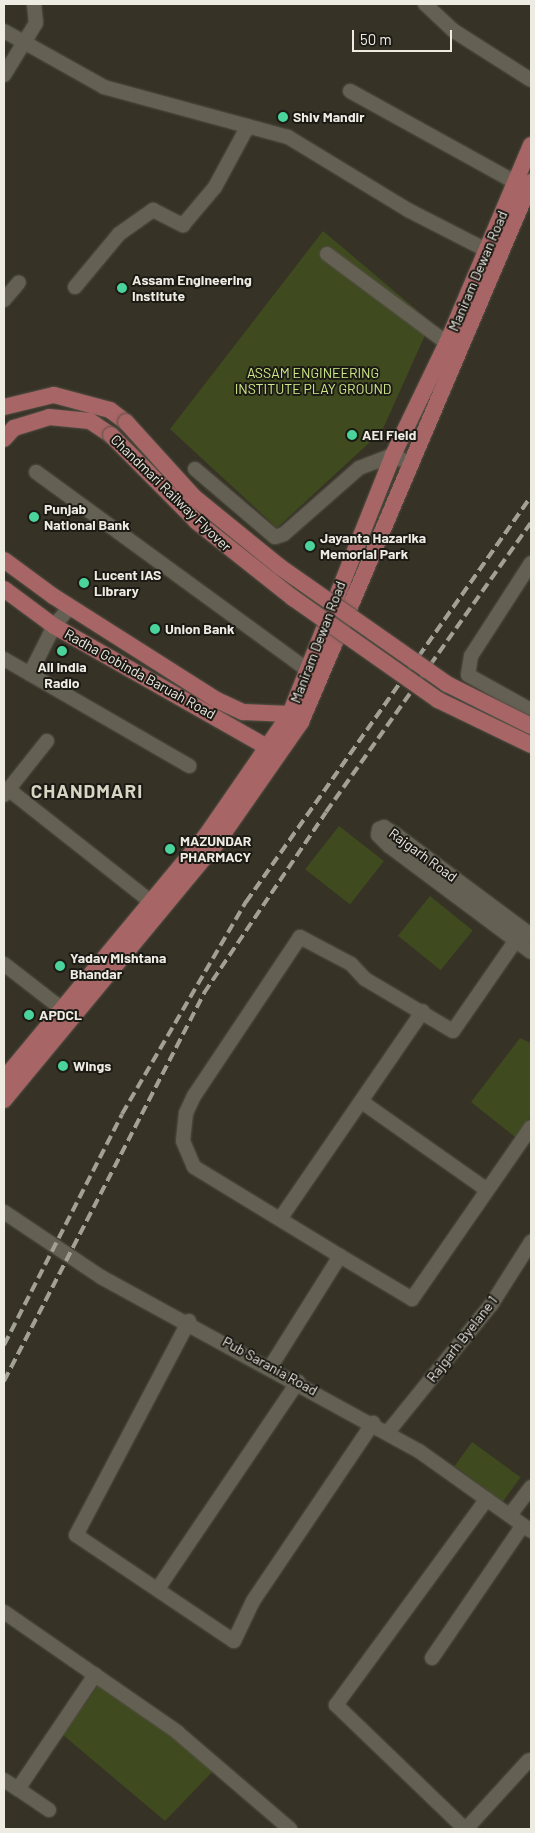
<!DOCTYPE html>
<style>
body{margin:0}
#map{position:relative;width:535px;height:1833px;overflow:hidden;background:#363226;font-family:Barlow,sans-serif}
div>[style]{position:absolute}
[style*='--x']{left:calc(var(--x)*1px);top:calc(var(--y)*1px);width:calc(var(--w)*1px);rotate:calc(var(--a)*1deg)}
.green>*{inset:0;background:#3f4a1f;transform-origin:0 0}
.roads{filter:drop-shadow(0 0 1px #535045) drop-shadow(0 0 1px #535045)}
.minor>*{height:14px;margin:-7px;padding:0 7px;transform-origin:7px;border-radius:7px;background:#646053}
.major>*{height:16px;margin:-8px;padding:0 8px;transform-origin:8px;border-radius:8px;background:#a86566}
.rail>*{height:4px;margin-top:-2px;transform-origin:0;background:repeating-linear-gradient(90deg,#a3a096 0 10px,transparent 0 15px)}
.bridges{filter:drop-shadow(0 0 1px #535045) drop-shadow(0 0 1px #535045)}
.major-bridge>*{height:16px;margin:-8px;padding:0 8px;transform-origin:8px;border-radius:8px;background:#a86566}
.dots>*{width:14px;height:14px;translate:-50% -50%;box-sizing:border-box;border:2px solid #1c1a14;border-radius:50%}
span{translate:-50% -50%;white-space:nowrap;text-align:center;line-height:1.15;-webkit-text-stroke:4px #1c1a14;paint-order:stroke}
.poi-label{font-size:14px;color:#eeebe3;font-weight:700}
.left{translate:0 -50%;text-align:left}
.street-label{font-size:14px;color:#eeebe3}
.park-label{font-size:14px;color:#cfea88}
.district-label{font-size:19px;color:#d8d4c4;font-weight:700;letter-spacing:1px}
.frame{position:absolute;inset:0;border:5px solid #eeebe3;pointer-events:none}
.scale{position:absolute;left:352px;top:30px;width:100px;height:22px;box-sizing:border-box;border:2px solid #eeebe3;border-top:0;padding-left:6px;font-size:15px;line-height:18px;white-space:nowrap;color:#eeebe3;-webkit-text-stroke:4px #1c1a14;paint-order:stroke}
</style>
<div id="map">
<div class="green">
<div style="clip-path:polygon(323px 231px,431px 322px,382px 431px,277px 528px,170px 429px)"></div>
<div style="left:339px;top:826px;width:57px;height:55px;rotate:38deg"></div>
<div style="left:430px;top:896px;width:55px;height:51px;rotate:39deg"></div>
<div style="clip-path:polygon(520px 1038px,531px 1043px,531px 1116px,515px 1137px,471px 1102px)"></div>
<div style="left:472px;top:1442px;width:60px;height:30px;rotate:36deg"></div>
<div style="clip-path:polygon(101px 1681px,216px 1768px,165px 1821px,63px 1735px)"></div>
</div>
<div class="roads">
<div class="minor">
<div style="--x:425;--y:4;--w:40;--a:43"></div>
<div style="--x:454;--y:31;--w:91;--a:32.5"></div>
<div style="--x:4;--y:31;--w:115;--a:29.2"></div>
<div style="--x:104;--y:87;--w:191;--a:15.2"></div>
<div style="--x:288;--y:137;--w:140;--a:31.3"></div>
<div style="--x:408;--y:210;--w:97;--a:27.1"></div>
<div style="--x:4;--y:75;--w:61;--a:-58.4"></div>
<div style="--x:36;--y:23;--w:19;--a:-96"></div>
<div style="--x:350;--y:91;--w:188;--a:28.9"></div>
<div style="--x:327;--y:254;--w:149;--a:36.6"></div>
<div style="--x:75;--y:287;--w:69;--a:-50.3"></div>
<div style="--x:119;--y:234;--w:42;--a:-35.2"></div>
<div style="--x:153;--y:210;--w:34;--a:27"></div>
<div style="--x:183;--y:225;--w:50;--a:-49.9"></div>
<div style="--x:215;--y:187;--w:69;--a:-61.6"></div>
<div style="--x:4;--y:300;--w:23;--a:-50"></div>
<div style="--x:195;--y:469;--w:105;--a:40.4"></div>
<div style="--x:275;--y:537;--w:9;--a:-18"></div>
<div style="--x:284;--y:534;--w:100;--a:-41.3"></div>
<div style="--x:359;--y:468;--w:36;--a:-21"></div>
<div style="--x:393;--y:455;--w:18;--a:27"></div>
<div style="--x:36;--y:472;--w:338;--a:36.1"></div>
<div style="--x:531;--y:563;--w:111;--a:122.8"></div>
<div style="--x:471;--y:656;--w:19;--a:99"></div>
<div style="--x:468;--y:675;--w:72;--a:29.1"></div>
<div style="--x:4;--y:659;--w:214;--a:30"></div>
<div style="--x:30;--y:674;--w:54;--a:-63.4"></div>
<div style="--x:54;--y:626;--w:25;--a:-50"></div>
<div style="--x:8;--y:789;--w:182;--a:38.3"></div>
<div style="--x:4;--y:795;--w:69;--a:-51.5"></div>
<div style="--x:531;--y:935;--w:169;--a:-143.4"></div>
<div style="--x:395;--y:834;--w:13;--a:-148"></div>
<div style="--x:384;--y:827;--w:5;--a:158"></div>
<div style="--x:379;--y:829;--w:6;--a:99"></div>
<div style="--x:378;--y:835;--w:16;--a:45"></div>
<div style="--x:389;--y:846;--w:177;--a:36.7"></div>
<div style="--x:4;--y:964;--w:73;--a:37.8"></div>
<div style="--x:362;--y:1102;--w:153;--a:35.1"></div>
<div style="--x:4;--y:1212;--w:117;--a:33.8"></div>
<div style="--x:101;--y:1277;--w:362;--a:28.7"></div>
<div style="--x:419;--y:1451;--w:138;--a:35.5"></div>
<div style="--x:280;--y:1219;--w:252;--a:-55.5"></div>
<div style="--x:340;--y:1256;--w:84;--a:30.8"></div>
<div style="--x:412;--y:1299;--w:209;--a:-55.3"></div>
<div style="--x:189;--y:1321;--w:242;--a:117.8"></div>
<div style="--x:76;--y:1535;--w:190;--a:33.9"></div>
<div style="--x:234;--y:1641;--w:44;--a:-64.6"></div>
<div style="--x:253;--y:1601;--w:215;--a:-56"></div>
<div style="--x:271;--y:1366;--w:130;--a:-57.9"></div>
<div style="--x:340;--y:1256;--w:171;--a:-148.6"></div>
<div style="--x:194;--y:1167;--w:28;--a:-113"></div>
<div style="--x:183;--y:1141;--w:28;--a:-84"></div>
<div style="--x:186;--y:1113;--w:19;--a:-65"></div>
<div style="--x:194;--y:1096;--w:191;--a:-56.3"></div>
<div style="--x:300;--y:937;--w:58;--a:27.9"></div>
<div style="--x:351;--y:964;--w:21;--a:47"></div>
<div style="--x:365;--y:979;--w:102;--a:30.6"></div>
<div style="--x:453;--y:1031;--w:111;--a:-55.3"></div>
<div style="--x:388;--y:1432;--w:164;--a:-51"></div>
<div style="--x:491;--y:1305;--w:75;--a:-57.6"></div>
<div style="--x:510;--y:1515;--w:35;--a:-53"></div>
<div style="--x:159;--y:1587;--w:248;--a:-55.9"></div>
<div style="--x:4;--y:1612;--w:211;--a:34.7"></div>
<div style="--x:177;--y:1732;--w:149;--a:40.6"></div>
<div style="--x:432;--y:1658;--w:161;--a:-55.6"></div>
<div style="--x:4;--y:1780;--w:17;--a:33"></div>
<div style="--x:49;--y:1810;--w:37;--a:-146"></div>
<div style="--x:18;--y:1789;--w:138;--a:-56"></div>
<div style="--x:465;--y:1829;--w:179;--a:-136.1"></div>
<div style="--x:336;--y:1705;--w:255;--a:-53.8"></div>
<div style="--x:466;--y:1829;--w:93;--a:-47.6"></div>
</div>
<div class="major">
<div style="--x:4;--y:407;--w:51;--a:-13.5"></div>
<div style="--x:54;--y:395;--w:58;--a:15"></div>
<div style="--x:110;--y:410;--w:20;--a:37"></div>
<div style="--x:4;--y:439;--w:15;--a:-48"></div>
<div style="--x:14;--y:428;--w:37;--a:-17"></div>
<div style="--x:49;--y:417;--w:41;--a:5.6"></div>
<div style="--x:90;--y:421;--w:25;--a:34"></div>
<div style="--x:4;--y:560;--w:61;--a:36.3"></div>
<div style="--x:53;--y:596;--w:194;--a:32.4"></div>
<div style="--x:217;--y:700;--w:29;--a:25"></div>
<div style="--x:243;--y:712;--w:47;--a:2.4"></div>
<div style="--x:290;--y:714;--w:9;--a:32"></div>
<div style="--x:4;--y:589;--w:62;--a:36.5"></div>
<div style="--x:54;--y:626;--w:255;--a:29.6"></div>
<div style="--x:4;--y:1079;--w:315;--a:-50.3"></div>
<div style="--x:205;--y:837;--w:150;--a:-55.4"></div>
<div style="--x:290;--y:714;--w:279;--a:-68.3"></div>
<div style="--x:393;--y:455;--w:124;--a:-64.3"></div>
<div style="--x:447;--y:343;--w:215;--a:-67"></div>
<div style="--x:4;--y:1100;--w:332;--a:-50.4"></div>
<div style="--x:216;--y:844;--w:149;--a:-55.1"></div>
<div style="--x:301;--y:722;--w:587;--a:-66.93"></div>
</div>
</div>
<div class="rail">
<div style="--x:4;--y:1345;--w:259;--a:-62.9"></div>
<div style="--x:122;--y:1114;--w:246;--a:-59.7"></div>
<div style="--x:246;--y:902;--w:495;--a:-54.9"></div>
<div style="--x:4;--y:1381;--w:437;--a:-62.7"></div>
<div style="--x:204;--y:993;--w:218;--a:-56"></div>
<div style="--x:326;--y:812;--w:354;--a:-54.7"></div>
</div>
<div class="bridges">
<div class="major-bridge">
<div style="--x:126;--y:422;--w:101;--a:47.8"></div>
<div style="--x:194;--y:497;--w:111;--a:39.1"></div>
<div style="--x:280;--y:567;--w:204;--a:35"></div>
<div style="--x:447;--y:684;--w:94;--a:26.6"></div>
<div style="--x:111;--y:435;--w:122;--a:45.3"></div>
<div style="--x:197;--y:522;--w:122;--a:38.4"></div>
<div style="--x:293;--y:598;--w:177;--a:35.1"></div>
<div style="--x:438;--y:700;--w:103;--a:25.8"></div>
</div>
</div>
<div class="dots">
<div style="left:283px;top:117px;background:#4ad49c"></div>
<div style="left:122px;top:288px;background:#4ad49c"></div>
<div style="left:352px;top:435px;background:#4ad49c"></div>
<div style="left:34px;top:517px;background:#4ad49c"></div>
<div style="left:310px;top:546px;background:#4ad49c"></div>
<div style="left:84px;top:583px;background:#4ad49c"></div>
<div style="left:155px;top:629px;background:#4ad49c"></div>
<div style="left:62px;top:651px;background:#4ad49c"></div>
<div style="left:170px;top:849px;background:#4ad49c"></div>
<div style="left:60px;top:966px;background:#4ad49c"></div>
<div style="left:29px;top:1015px;background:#4ad49c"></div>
<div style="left:63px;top:1066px;background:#4ad49c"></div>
</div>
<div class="poi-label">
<span class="left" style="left:293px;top:117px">Shiv Mandir</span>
<span class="left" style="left:132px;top:288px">Assam Engineering<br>Institute</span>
<span class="left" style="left:362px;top:435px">AEI Field</span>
<span class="left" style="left:44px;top:517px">Punjab<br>National Bank</span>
<span class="left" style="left:320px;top:546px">Jayanta Hazarika<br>Memorial Park</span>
<span class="left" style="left:94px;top:583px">Lucent IAS<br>Library</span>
<span class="left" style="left:165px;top:629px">Union Bank</span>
<span style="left:62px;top:675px">All India<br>Radio</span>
<span class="left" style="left:180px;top:849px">MAZUNDAR<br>PHARMACY</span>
<span class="left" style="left:70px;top:966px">Yadav Mishtana<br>Bhandar</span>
<span class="left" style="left:39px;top:1015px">APDCL</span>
<span class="left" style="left:73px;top:1066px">Wings</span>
</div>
<div class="street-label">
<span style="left:478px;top:271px;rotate:-67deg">Maniram Dewan Road</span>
<span style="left:171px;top:493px;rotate:44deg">Chandmari Railway Flyover</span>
<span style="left:318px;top:642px;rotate:-69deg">Maniram Dewan Road</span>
<span style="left:140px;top:674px;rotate:29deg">Radha Gobinda Baruah Road</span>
<span style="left:423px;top:855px;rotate:36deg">Rajgarh Road</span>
<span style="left:462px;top:1339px;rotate:-52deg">Rajgarh Byelane 1</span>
<span style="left:270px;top:1366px;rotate:29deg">Pub Sarania Road</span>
</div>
<div class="park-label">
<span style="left:313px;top:381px">ASSAM ENGINEERING<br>INSTITUTE PLAY GROUND</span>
</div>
<div class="district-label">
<span style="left:87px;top:791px">CHANDMARI</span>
</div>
<div class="frame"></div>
<div class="scale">50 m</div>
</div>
